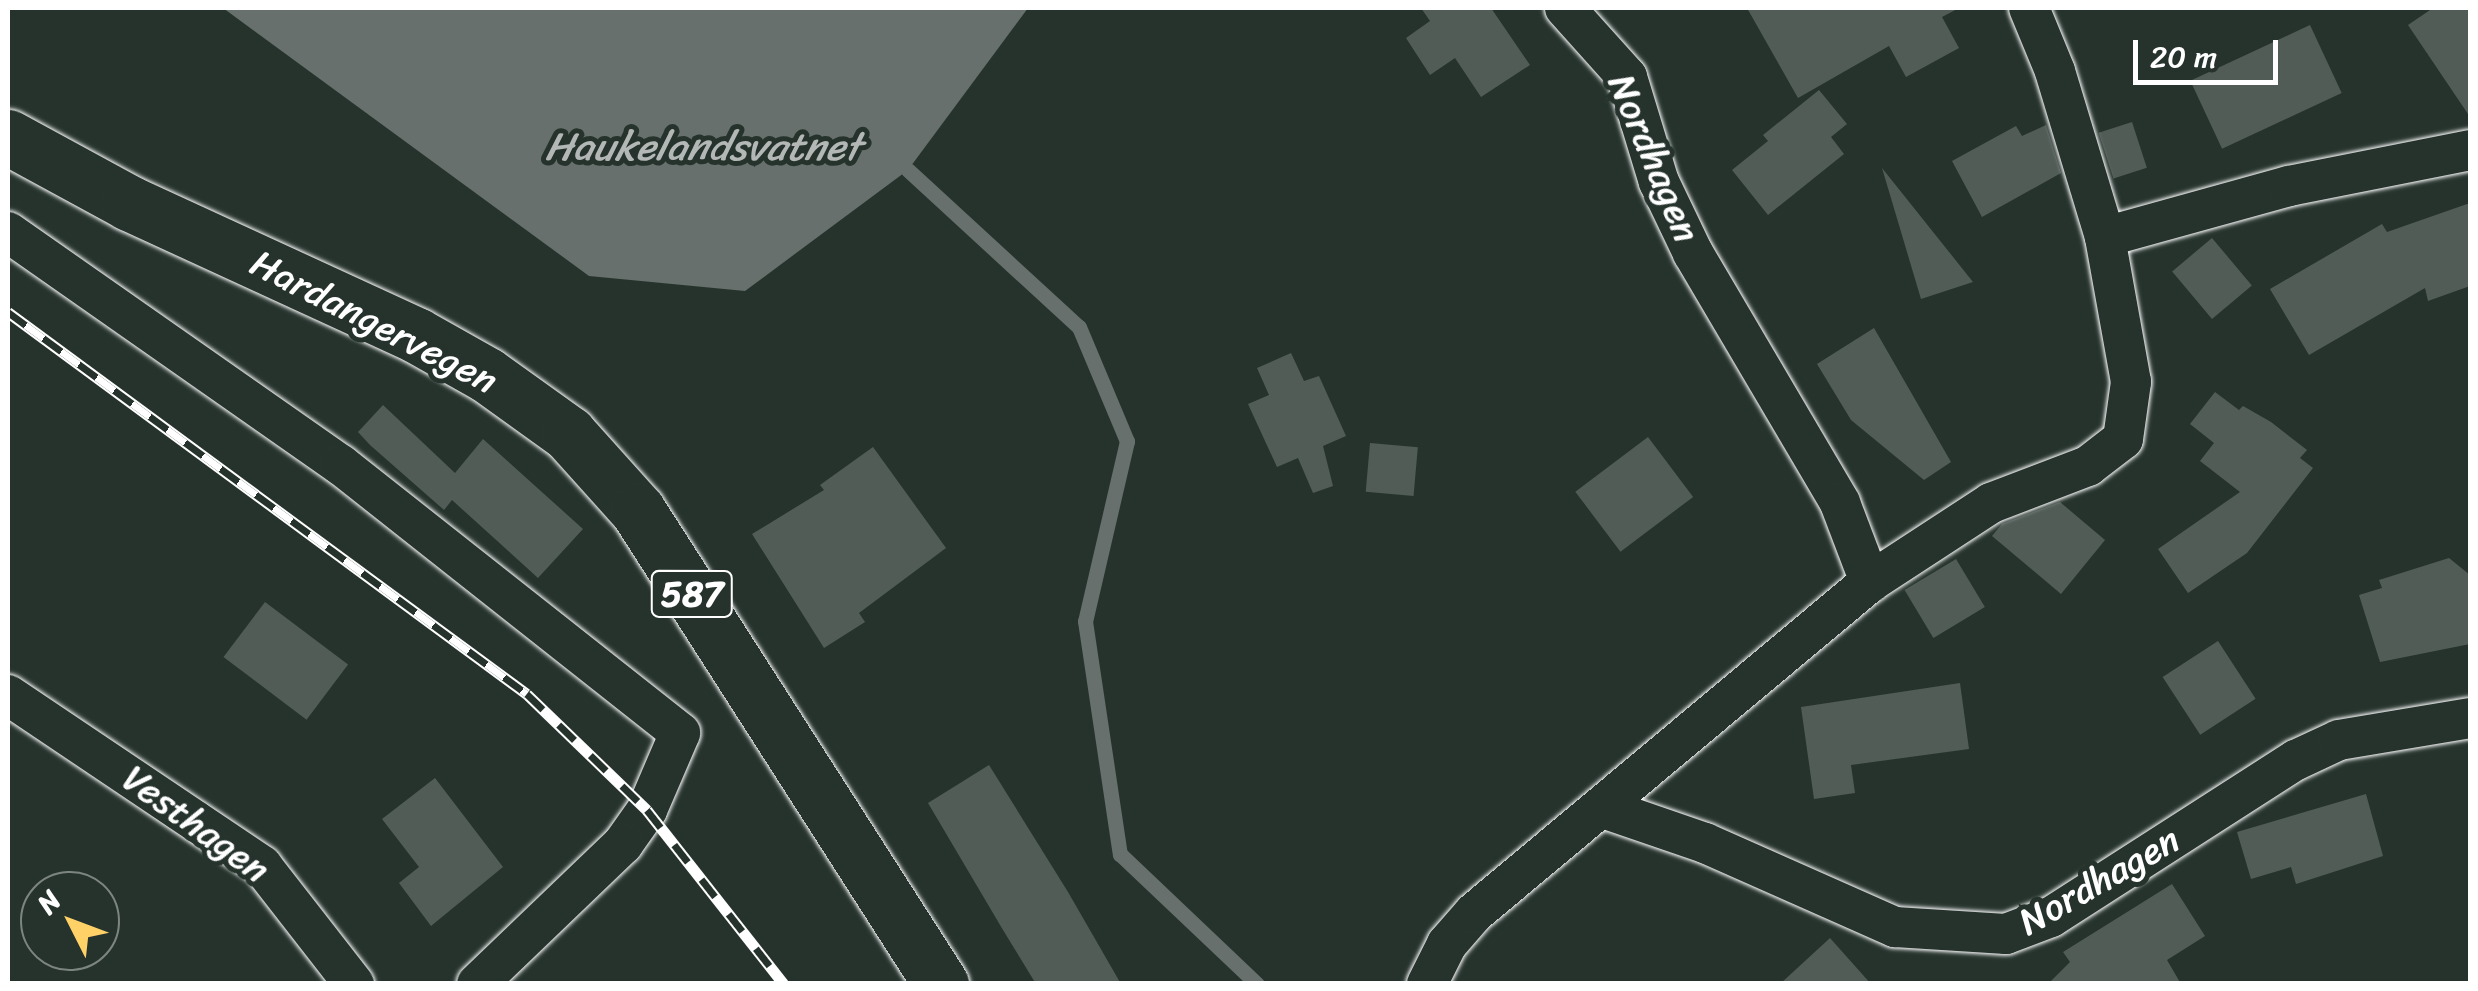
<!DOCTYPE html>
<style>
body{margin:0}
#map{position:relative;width:2478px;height:991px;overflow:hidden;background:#26332d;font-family:Sriracha,sans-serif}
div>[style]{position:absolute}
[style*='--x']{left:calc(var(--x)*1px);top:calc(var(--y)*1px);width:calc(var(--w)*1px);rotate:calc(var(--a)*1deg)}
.water>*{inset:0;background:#67706c}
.stream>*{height:15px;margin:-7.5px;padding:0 7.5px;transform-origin:7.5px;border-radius:7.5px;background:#67706c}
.building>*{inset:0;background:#515c57;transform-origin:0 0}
.roads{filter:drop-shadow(0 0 2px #fff) drop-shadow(0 0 2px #fff)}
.street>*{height:40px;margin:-20px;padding:0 20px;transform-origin:20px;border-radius:20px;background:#26332d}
.primary>*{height:55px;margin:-27.5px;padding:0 27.5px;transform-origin:27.5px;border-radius:27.5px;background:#26332d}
.rail>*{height:11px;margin-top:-5.5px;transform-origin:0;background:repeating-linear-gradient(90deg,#26332d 0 22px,#fff 0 44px);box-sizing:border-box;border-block:2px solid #fff}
span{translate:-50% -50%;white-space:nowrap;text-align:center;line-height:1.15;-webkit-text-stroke:10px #26332d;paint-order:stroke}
.shield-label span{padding:2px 8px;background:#26332d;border:2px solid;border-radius:8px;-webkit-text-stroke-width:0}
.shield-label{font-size:35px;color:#fff;font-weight:700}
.street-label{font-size:38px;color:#fff}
.water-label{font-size:40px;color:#b3b8b6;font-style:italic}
.frame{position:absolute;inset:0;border:10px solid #fff;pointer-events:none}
.north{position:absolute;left:20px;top:871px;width:100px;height:100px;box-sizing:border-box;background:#26332d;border:2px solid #7d8581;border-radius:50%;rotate:312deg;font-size:28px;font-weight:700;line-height:40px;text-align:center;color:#fff}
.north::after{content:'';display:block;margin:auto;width:35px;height:45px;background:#ffd166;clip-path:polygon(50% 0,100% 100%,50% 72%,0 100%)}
.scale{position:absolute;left:2133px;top:40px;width:145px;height:45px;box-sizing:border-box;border:5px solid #fff;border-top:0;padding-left:12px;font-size:30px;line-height:35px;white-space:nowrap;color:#fff;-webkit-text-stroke:8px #26332d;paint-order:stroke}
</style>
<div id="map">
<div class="water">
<div style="clip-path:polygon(223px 8px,1028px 8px,908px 170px,745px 291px,589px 276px)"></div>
</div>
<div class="stream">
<div style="--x:908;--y:170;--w:232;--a:42.6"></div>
<div style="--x:1079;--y:327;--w:124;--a:67.2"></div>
<div style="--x:1127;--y:441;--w:185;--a:103.1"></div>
<div style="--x:1085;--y:621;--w:236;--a:81.5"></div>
<div style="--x:1120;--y:854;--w:189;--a:43.5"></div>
</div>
<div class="building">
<div style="clip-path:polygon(1421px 8px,1491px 8px,1530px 65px,1481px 97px,1455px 58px,1430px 75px,1406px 38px,1430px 21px)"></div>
<div style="clip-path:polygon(1747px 8px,1959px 8px,1942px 17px,1959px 48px,1906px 77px,1889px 46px,1798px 98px)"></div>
<div style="clip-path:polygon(2433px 8px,2470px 8px,2470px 117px,2408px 25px)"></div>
<div style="left:2310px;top:25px;width:75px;height:132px;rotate:65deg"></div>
<div style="clip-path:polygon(1819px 90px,1847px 124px,1831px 137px,1844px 154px,1768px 215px,1732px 170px,1768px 141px,1763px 135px)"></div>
<div style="left:2132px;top:122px;width:48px;height:35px;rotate:72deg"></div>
<div style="clip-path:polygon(2046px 125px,2061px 173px,1982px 217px,1952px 161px,2016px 126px,2022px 136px)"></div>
<div style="clip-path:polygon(1882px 168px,1973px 282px,1921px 299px)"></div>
<div style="clip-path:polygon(2470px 203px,2470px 286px,2428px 301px,2425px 288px,2309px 355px,2270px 289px,2382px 224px,2387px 232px)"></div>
<div style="left:2212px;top:238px;width:62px;height:52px;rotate:50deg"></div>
<div style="clip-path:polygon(1874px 328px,1951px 462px,1924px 480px,1851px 420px,1817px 364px)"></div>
<div style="clip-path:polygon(1291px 353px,1304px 381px,1319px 376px,1346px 436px,1323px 446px,1333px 486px,1313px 493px,1298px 458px,1277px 467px,1248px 404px,1269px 395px,1257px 368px)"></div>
<div style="clip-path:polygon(2215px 392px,2239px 410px,2243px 406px,2271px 422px,2307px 450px,2300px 458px,2313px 468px,2247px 553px,2188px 593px,2158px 549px,2240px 492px,2200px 461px,2214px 443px,2190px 424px)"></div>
<div style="clip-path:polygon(383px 405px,455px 473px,483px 439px,583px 529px,538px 578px,452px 500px,444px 510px,370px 445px,358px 432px)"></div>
<div style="left:1648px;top:437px;width:75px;height:91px;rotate:53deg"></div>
<div style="left:1370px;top:443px;width:48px;height:49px;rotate:5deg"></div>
<div style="clip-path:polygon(873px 447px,946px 548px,859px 613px,865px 622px,824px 648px,752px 534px,824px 490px,820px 485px)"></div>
<div style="clip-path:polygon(2060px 502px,2105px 540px,2061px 594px,1992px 536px,2002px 524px)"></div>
<div style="clip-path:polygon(2449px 558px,2470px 575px,2470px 644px,2380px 662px,2359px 595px,2382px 588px,2379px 580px)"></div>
<div style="left:1956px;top:559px;width:56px;height:60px;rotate:59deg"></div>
<div style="left:265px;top:602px;width:104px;height:69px;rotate:37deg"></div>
<div style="left:2218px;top:641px;width:69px;height:66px;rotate:57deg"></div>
<div style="clip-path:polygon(1960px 683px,1969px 749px,1851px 765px,1855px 793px,1814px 799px,1801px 707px)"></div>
<div style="clip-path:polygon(989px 765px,1068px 892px,1121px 984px,1036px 984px,1003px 930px,928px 803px)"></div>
<div style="clip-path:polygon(435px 778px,503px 867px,431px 926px,399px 883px,419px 867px,382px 819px)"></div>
<div style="clip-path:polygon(2366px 794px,2383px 856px,2296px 884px,2291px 867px,2251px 879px,2237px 832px)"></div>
<div style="clip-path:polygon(2172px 884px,2205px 936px,2167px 960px,2181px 984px,2048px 984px,2070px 962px,2063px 952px)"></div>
<div style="clip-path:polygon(1830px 938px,1871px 984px,1780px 984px)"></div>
</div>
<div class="roads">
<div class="street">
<div style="--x:1565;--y:8;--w:93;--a:48.1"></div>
<div style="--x:1627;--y:77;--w:110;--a:73.1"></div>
<div style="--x:1659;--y:182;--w:79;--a:64.4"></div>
<div style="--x:1693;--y:253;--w:290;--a:59.5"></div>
<div style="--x:1840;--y:503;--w:85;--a:69.2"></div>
<div style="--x:8;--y:232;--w:406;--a:35"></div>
<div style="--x:341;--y:465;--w:432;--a:38.3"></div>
<div style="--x:680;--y:733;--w:84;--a:113.2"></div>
<div style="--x:647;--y:810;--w:42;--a:125.2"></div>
<div style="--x:623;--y:844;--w:202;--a:136.2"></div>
<div style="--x:2105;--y:237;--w:191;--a:-15.5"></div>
<div style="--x:2289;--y:186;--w:185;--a:-11.2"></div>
<div style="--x:8;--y:695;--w:306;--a:33.9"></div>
<div style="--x:262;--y:866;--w:150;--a:52.1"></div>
<div style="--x:1606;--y:809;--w:105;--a:19"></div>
<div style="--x:1705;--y:843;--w:208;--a:23.9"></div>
<div style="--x:1895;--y:927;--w:111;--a:3.6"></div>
<div style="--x:2006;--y:934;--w:48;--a:-20.7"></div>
<div style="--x:2051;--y:917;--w:291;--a:-32.7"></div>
<div style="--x:2296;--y:760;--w:47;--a:-24.9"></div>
<div style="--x:2339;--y:740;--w:133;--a:-9.5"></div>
<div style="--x:1427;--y:984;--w:45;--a:-63.4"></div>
<div style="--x:1447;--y:944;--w:41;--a:-48.9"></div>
<div style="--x:1474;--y:913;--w:516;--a:-39.89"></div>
<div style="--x:1870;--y:582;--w:145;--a:-33.1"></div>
<div style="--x:1991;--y:503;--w:104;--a:-20.9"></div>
<div style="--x:2088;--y:466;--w:44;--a:-37.6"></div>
<div style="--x:2123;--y:439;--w:58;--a:-82"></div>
<div style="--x:2131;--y:382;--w:147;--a:-100.2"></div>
<div style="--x:2105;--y:237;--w:173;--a:-106.8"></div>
<div style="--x:2055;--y:71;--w:68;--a:-112.4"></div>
</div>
<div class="primary">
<div style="--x:8;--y:137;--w:138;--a:28.6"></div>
<div style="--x:129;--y:203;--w:316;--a:24.7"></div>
<div style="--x:416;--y:335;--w:81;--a:29.4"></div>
<div style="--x:487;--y:375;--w:101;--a:35.7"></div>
<div style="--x:569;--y:434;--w:103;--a:48.1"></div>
<div style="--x:638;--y:511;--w:562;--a:57.36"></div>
</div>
</div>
<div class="rail">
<div style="--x:8;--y:312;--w:644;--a:36.35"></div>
<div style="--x:527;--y:694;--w:167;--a:44"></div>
<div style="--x:647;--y:810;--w:221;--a:51.8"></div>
</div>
<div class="shield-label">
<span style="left:692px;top:594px">587</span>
</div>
<div class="street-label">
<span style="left:1654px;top:158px;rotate:67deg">Nordhagen</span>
<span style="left:374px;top:322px;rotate:27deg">Hardangervegen</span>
<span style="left:196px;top:824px;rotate:36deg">Vesthagen</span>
<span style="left:2099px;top:881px;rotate:-30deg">Nordhagen</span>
</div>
<div class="water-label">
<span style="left:703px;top:147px">Haukelandsvatnet</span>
</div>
<div class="frame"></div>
<div class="north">N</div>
<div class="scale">20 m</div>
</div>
